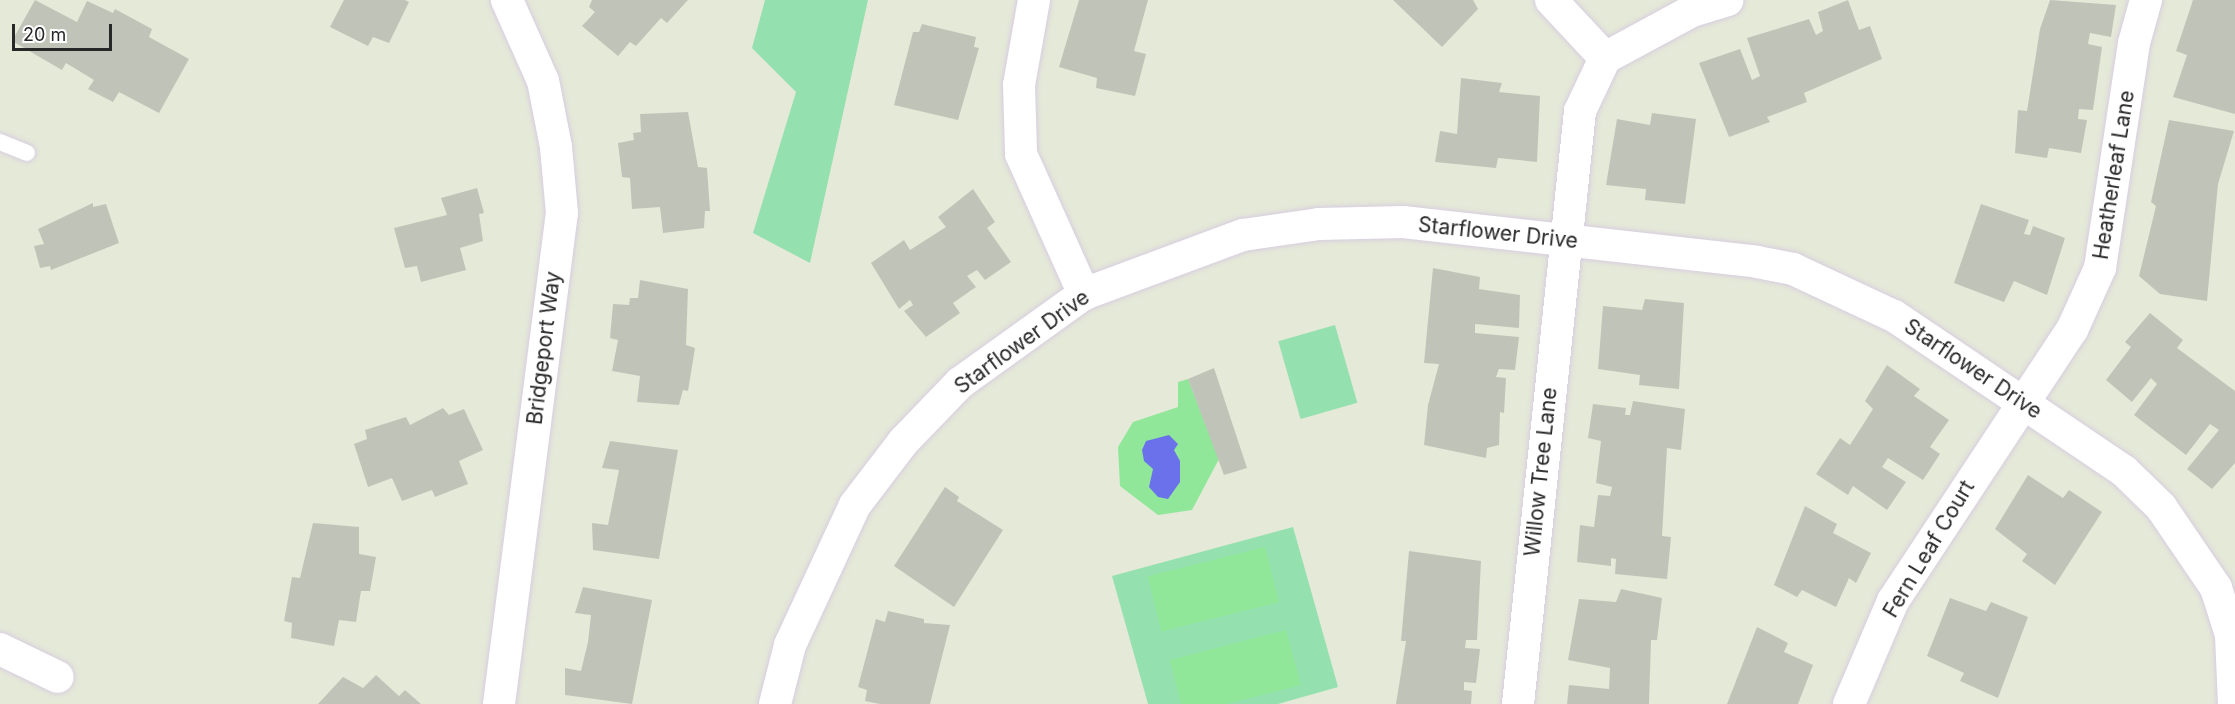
<!DOCTYPE html>
<style>
body{margin:0}
#map{position:relative;width:2235px;height:704px;overflow:hidden;background:#e5e9d8;font-family:Inter,sans-serif}
div>[style]{position:absolute}
[style*='--x']{left:calc(var(--x)*1px);top:calc(var(--y)*1px);width:calc(var(--w)*1px);rotate:calc(var(--a)*1deg)}
.green>*{inset:0;background:#95e0af;transform-origin:0 0}
.pitch>*{inset:0;background:#90e79a;transform-origin:0 0}
.water>*{inset:0;background:#6b71eb}
.building>*{inset:0;background:#c0c4b8}
.roads{filter:drop-shadow(0 0 2px #d7cde0) drop-shadow(0 0 2px #d7cde0)}
.lane>*{height:16px;margin:-8px;padding:0 8px;transform-origin:8px;border-radius:8px;background:#fff}
.street>*{height:32px;margin:-16px;padding:0 16px;transform-origin:16px;border-radius:16px;background:#fff}
span{translate:-50% -50%;white-space:nowrap;text-align:center;line-height:1.15;-webkit-text-stroke:6px #fff;paint-order:stroke}
.street-label{font-size:21px;color:#272727}
.scale{position:absolute;left:12px;top:24px;width:100px;height:27px;box-sizing:border-box;border:3px solid #272727;border-top:0;padding-left:8px;font-size:18px;line-height:21px;white-space:nowrap;color:#272727;-webkit-text-stroke:4px #fff;paint-order:stroke}
</style>
<div id="map">
<div class="green">
<div style="clip-path:polygon(765px 0,868px 0,810px 263px,753px 233px,796px 92px,752px 48px)"></div>
<div style="left:1335px;top:325px;width:81px;height:59px;rotate:74deg"></div>
<div style="clip-path:polygon(1293px 527px,1338px 687px,1278px 704px,1148px 704px,1112px 576px)"></div>
</div>
<div class="pitch">
<div style="clip-path:polygon(1188px 379px,1219px 459px,1192px 510px,1158px 515px,1120px 486px,1118px 447px,1133px 422px,1178px 407px,1178px 382px)"></div>
<div style="left:1265px;top:547px;width:57px;height:121px;rotate:76deg"></div>
<div style="clip-path:polygon(1286px 630px,1301px 685px,1227px 704px,1181px 704px,1170px 660px)"></div>
</div>
<div class="water">
<div style="clip-path:polygon(1169px 435px,1178px 444px,1174px 450px,1180px 461px,1180px 482px,1168px 499px,1158px 497px,1149px 487px,1153px 469px,1144px 461px,1142px 450px,1146px 441px)"></div>
</div>
<div class="building">
<div style="clip-path:polygon(35px 0,77px 22px,87px 1px,113px 13px,115px 9px,152px 29px,149px 37px,189px 59px,159px 113px,119px 92px,113px 102px,88px 89px,94px 80px,66px 63px,62px 70px,12px 41px)"></div>
<div style="clip-path:polygon(344px 0,405px 0,409px 2px,389px 43px,373px 37px,368px 46px,330px 27px)"></div>
<div style="clip-path:polygon(592px 0,688px 0,667px 23px,661px 18px,636px 46px,630px 42px,618px 56px,582px 26px,595px 12px,589px 7px)"></div>
<div style="clip-path:polygon(1079px 0,1148px 0,1134px 51px,1146px 54px,1135px 96px,1096px 88px,1097px 78px,1059px 67px)"></div>
<div style="clip-path:polygon(1393px 0,1473px 0,1478px 9px,1442px 47px)"></div>
<div style="clip-path:polygon(1848px 0,1859px 30px,1870px 26px,1882px 59px,1804px 93px,1807px 102px,1767px 117px,1770px 122px,1729px 137px,1699px 63px,1740px 49px,1752px 80px,1760px 76px,1747px 38px,1809px 19px,1816px 35px,1823px 31px,1818px 12px)"></div>
<div style="clip-path:polygon(2050px 0,2116px 5px,2111px 37px,2090px 33px,2088px 44px,2102px 47px,2093px 110px,2079px 109px,2078px 119px,2087px 120px,2081px 153px,2049px 148px,2047px 158px,2015px 153px,2018px 110px,2027px 111px,2040px 29px)"></div>
<div style="clip-path:polygon(2193px 0,2235px 0,2235px 114px,2173px 97px,2187px 55px,2176px 51px)"></div>
<div style="clip-path:polygon(922px 24px,976px 37px,974px 47px,979px 48px,958px 120px,894px 105px,913px 32px,919px 32px)"></div>
<div style="clip-path:polygon(1461px 78px,1502px 83px,1499px 92px,1540px 96px,1537px 162px,1498px 158px,1496px 168px,1435px 162px,1440px 131px,1457px 134px)"></div>
<div style="clip-path:polygon(688px 112px,698px 167px,707px 168px,710px 211px,705px 211px,704px 228px,663px 233px,660px 207px,632px 209px,630px 178px,622px 177px,618px 143px,634px 140px,633px 133px,641px 132px,640px 114px)"></div>
<div style="clip-path:polygon(1652px 113px,1696px 119px,1685px 204px,1645px 200px,1646px 189px,1606px 185px,1617px 119px,1650px 125px)"></div>
<div style="clip-path:polygon(2169px 120px,2234px 131px,2218px 184px,2207px 301px,2160px 294px,2139px 276px,2156px 206px,2151px 202px)"></div>
<div style="clip-path:polygon(477px 188px,484px 213px,479px 214px,483px 241px,460px 248px,466px 270px,421px 282px,417px 266px,405px 268px,394px 228px,447px 215px,441px 198px)"></div>
<div style="clip-path:polygon(973px 189px,995px 222px,987px 228px,1011px 262px,985px 280px,977px 270px,967px 276px,976px 287px,953px 303px,960px 313px,926px 337px,904px 311px,913px 305px,910px 300px,899px 309px,871px 263px,904px 240px,910px 250px,946px 227px,938px 217px)"></div>
<div style="clip-path:polygon(93px 203px,93px 207px,106px 204px,119px 243px,51px 270px,50px 266px,40px 268px,34px 246px,44px 244px,38px 229px)"></div>
<div style="clip-path:polygon(1981px 204px,2029px 220px,2024px 234px,2030px 235px,2033px 226px,2065px 238px,2047px 295px,2014px 281px,2004px 302px,1954px 283px)"></div>
<div style="clip-path:polygon(1433px 268px,1480px 277px,1479px 289px,1520px 295px,1519px 328px,1475px 324px,1475px 333px,1519px 337px,1515px 370px,1499px 369px,1496px 377px,1506px 378px,1504px 413px,1500px 412px,1499px 445px,1487px 448px,1486px 458px,1424px 445px,1428px 405px,1439px 364px,1424px 363px)"></div>
<div style="clip-path:polygon(640px 280px,688px 289px,686px 345px,695px 348px,688px 391px,683px 390px,679px 405px,637px 402px,640px 376px,612px 371px,618px 340px,610px 338px,613px 304px,629px 305px,630px 298px,638px 298px)"></div>
<div style="clip-path:polygon(1645px 299px,1684px 303px,1679px 389px,1639px 385px,1640px 375px,1598px 369px,1603px 306px,1642px 310px)"></div>
<div style="clip-path:polygon(2150px 313px,2183px 340px,2177px 348px,2235px 391px,2235px 463px,2212px 489px,2187px 469px,2219px 430px,2210px 424px,2186px 455px,2134px 415px,2157px 384px,2151px 378px,2132px 402px,2106px 380px,2131px 347px,2125px 342px)"></div>
<div style="clip-path:polygon(1887px 365px,1920px 389px,1914px 396px,1949px 420px,1930px 447px,1940px 454px,1923px 480px,1888px 458px,1882px 467px,1906px 482px,1887px 510px,1853px 486px,1848px 495px,1816px 474px,1840px 438px,1850px 445px,1873px 409px,1865px 401px)"></div>
<div style="clip-path:polygon(1214px 368px,1247px 468px,1224px 475px,1188px 379px)"></div>
<div style="clip-path:polygon(1633px 401px,1685px 409px,1681px 450px,1667px 448px,1662px 536px,1671px 537px,1667px 579px,1615px 574px,1616px 559px,1611px 558px,1611px 566px,1577px 562px,1580px 525px,1594px 527px,1598px 495px,1610px 496px,1612px 487px,1596px 483px,1601px 441px,1588px 438px,1593px 404px,1626px 408px,1625px 415px,1630px 415px)"></div>
<div style="clip-path:polygon(443px 408px,449px 415px,464px 409px,483px 450px,459px 461px,468px 484px,435px 497px,432px 490px,402px 501px,392px 478px,368px 487px,354px 444px,367px 439px,365px 430px,406px 417px,410px 425px)"></div>
<div style="clip-path:polygon(610px 441px,678px 450px,659px 559px,593px 550px,592px 523px,608px 525px,619px 470px,602px 468px)"></div>
<div style="clip-path:polygon(2028px 475px,2063px 498px,2069px 490px,2102px 512px,2055px 585px,2022px 561px,2027px 554px,1995px 529px)"></div>
<div style="clip-path:polygon(945px 487px,959px 497px,957px 501px,1003px 530px,954px 607px,894px 566px)"></div>
<div style="clip-path:polygon(1805px 506px,1837px 524px,1833px 533px,1871px 553px,1856px 583px,1849px 578px,1836px 607px,1802px 590px,1797px 597px,1774px 585px)"></div>
<div style="clip-path:polygon(313px 523px,359px 527px,359px 554px,376px 557px,370px 591px,361px 591px,356px 622px,339px 620px,334px 646px,291px 638px,292px 623px,284px 621px,292px 577px,300px 578px)"></div>
<div style="clip-path:polygon(1409px 551px,1481px 561px,1477px 640px,1466px 640px,1465px 648px,1480px 649px,1476px 683px,1464px 682px,1464px 690px,1472px 691px,1471px 704px,1396px 704px,1406px 641px,1401px 641px)"></div>
<div style="clip-path:polygon(583px 587px,652px 600px,632px 704px,565px 695px,565px 668px,581px 671px,588px 642px,591px 615px,575px 613px)"></div>
<div style="clip-path:polygon(1621px 589px,1662px 598px,1657px 640px,1651px 640px,1649px 704px,1567px 704px,1569px 685px,1609px 689px,1610px 668px,1568px 660px,1579px 599px,1616px 602px)"></div>
<div style="clip-path:polygon(1950px 598px,1986px 611px,1991px 602px,2028px 617px,1998px 698px,1960px 681px,1964px 673px,1927px 656px)"></div>
<div style="clip-path:polygon(888px 611px,924px 619px,924px 623px,950px 625px,930px 704px,880px 704px,865px 701px,867px 690px,858px 687px,876px 619px,885px 622px)"></div>
<div style="clip-path:polygon(1757px 627px,1788px 643px,1784px 652px,1813px 665px,1798px 704px,1727px 704px)"></div>
<div style="clip-path:polygon(376px 675px,399px 696px,405px 690px,421px 704px,318px 704px,343px 677px,363px 688px)"></div>
</div>
<div class="roads">
<div class="lane">
<div style="--x:0;--y:142;--w:29;--a:22"></div>
</div>
<div class="street">
<div style="--x:1034;--y:0;--w:86;--a:100"></div>
<div style="--x:1019;--y:85;--w:69;--a:88.3"></div>
<div style="--x:1021;--y:154;--w:154;--a:65.8"></div>
<div style="--x:1551;--y:0;--w:79;--a:47"></div>
<div style="--x:0;--y:649;--w:64;--a:25.8"></div>
<div style="--x:499;--y:704;--w:495;--a:-82.7"></div>
<div style="--x:562;--y:213;--w:66;--a:-95.2"></div>
<div style="--x:556;--y:147;--w:67;--a:-101.1"></div>
<div style="--x:543;--y:81;--w:89;--a:-114"></div>
<div style="--x:775;--y:704;--w:61;--a:-75.7"></div>
<div style="--x:790;--y:645;--w:154;--a:-65.1"></div>
<div style="--x:855;--y:505;--w:81;--a:-52.6"></div>
<div style="--x:904;--y:441;--w:81;--a:-46"></div>
<div style="--x:960;--y:383;--w:153;--a:-35.7"></div>
<div style="--x:1084;--y:294;--w:170;--a:-20.4"></div>
<div style="--x:1243;--y:235;--w:77;--a:-8.2"></div>
<div style="--x:1319;--y:224;--w:84;--a:-1.4"></div>
<div style="--x:1403;--y:222;--w:356;--a:6.4"></div>
<div style="--x:1757;--y:262;--w:37;--a:11"></div>
<div style="--x:1793;--y:269;--w:111;--a:25"></div>
<div style="--x:1894;--y:316;--w:277;--a:34"></div>
<div style="--x:2124;--y:471;--w:52;--a:44.2"></div>
<div style="--x:2161;--y:507;--w:98;--a:55.8"></div>
<div style="--x:2216;--y:588;--w:49;--a:72.3"></div>
<div style="--x:2231;--y:635;--w:69;--a:87.5"></div>
<div style="--x:1518;--y:704;--w:596;--a:-84.03"></div>
<div style="--x:1580;--y:111;--w:59;--a:-64.7"></div>
<div style="--x:1605;--y:58;--w:99;--a:-28.4"></div>
<div style="--x:1692;--y:11;--w:37;--a:-17"></div>
<div style="--x:1849;--y:704;--w:112;--a:-66.9"></div>
<div style="--x:1893;--y:601;--w:325;--a:-56.6"></div>
<div style="--x:2072;--y:330;--w:68;--a:-65.7"></div>
<div style="--x:2100;--y:268;--w:228;--a:-81.4"></div>
<div style="--x:2134;--y:43;--w:45;--a:-74.4"></div>
</div>
</div>
<div class="street-label">
<span style="left:2114px;top:175px;rotate:-81deg">Heatherleaf Lane</span>
<span style="left:1498px;top:233px;rotate:6deg">Starflower Drive</span>
<span style="left:1022px;top:342px;rotate:-36deg">Starflower Drive</span>
<span style="left:544px;top:348px;rotate:-83deg">Bridgeport Way</span>
<span style="left:1973px;top:369px;rotate:34deg">Starflower Drive</span>
<span style="left:1541px;top:472px;rotate:-84deg">Willow Tree Lane</span>
<span style="left:1929px;top:549px;rotate:-59deg">Fern Leaf Court</span>
</div>
<div class="scale">20 m</div>
</div>
